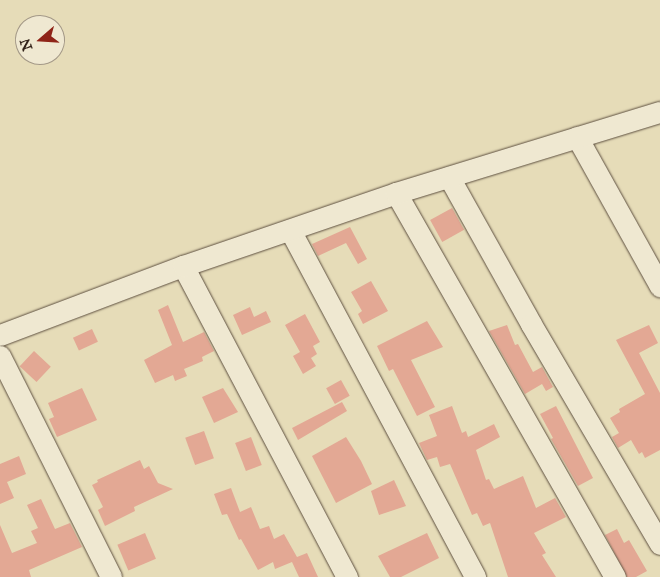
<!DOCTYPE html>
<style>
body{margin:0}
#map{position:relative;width:660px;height:577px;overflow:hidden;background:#e6dcb8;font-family:"IM FELL Great Primer",serif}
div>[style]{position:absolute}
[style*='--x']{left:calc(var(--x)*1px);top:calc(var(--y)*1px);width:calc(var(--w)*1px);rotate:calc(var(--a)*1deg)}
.building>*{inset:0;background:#e3a894;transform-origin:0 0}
.roads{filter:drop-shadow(0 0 1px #5e5040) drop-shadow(0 0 1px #5e5040)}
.minor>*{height:21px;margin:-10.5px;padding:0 10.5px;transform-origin:10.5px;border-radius:10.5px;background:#efe8d1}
span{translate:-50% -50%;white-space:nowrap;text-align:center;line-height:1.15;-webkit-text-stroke:4.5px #efe8d1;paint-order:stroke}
.north{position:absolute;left:15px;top:15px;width:50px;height:50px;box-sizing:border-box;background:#efe8d1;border:1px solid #a39887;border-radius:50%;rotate:251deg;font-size:14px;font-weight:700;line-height:20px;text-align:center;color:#312118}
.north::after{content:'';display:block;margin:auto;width:18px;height:22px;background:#8f2418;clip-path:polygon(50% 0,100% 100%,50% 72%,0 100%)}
</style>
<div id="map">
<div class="building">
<div style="left:452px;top:208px;width:25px;height:25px;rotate:61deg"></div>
<div style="clip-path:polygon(350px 227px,367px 259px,358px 264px,346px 243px,318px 256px,312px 244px)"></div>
<div style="clip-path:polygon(371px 281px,388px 311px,363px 324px,358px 314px,362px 311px,351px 292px)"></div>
<div style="clip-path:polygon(168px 305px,183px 342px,204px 332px,214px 351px,202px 357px,203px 361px,184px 369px,187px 376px,175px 381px,173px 375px,155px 383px,144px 360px,172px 345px,158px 310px)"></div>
<div style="clip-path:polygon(250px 307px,254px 317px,266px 311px,271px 322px,242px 335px,233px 315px)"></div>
<div style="clip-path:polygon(305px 314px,320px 342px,313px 346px,317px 354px,311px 358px,316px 366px,303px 374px,293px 356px,300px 352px,285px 325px)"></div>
<div style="clip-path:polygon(427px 321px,443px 347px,411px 360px,435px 407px,417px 416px,393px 369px,389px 371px,377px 346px)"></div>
<div style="clip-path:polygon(507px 325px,515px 345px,518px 344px,533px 372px,542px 367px,553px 387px,546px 391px,542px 384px,525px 394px,489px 331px)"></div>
<div style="clip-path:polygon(649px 325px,658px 343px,639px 353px,660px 393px,660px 450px,645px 458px,642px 452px,639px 454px,631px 440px,618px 448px,612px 437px,619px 433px,610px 418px,620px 412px,619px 409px,645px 394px,616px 340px)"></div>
<div style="left:92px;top:329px;width:14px;height:21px;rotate:65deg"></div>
<div style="left:34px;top:351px;width:23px;height:21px;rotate:43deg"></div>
<div style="left:341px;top:380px;width:18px;height:17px;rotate:61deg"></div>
<div style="clip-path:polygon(82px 388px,97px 420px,57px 437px,49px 419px,54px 417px,48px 403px)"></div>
<div style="clip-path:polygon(223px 388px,238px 412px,214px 423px,202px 397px)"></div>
<div style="clip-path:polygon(342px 402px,347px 411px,298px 440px,292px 428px)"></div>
<div style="clip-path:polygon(452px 406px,462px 433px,466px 431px,468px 437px,494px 424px,500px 437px,476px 450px,486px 480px,489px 479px,494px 489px,523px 476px,536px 508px,555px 498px,566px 517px,534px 533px,546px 553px,542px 555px,556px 577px,508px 577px,490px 523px,483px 526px,477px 513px,472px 515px,450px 464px,440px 467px,437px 457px,427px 460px,419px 443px,437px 436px,429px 415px)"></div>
<div style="clip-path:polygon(556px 406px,593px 478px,578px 486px,551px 439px,553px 438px,540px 414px)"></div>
<div style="left:204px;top:431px;width:29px;height:20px;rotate:70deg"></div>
<div style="left:251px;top:437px;width:30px;height:17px;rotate:69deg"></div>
<div style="clip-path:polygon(346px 437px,361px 461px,372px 484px,336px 503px,312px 456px)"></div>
<div style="clip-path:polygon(19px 456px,26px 474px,7px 482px,14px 498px,0 504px,0 464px)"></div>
<div style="clip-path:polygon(140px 460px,144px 469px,149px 466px,158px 483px,173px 489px,134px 507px,135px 511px,105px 526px,98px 510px,103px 507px,92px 485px,98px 482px,97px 480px)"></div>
<div style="clip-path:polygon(394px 480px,406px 506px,379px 515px,371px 491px)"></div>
<div style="clip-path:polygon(231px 488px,240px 512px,251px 507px,260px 529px,269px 526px,274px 539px,284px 534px,297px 557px,307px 553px,318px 577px,299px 577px,292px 562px,275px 569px,273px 562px,258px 570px,241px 539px,239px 540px,227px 514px,222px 515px,214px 494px)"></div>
<div style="clip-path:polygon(41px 499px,55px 529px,70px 523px,82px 547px,29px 570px,31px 577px,0 577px,0 525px,12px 553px,37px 543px,31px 531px,38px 528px,27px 505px)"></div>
<div style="clip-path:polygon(617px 529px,624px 543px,629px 540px,647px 571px,636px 577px,627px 577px,605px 535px)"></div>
<div style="left:145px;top:533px;width:28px;height:30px;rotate:67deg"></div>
<div style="clip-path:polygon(427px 533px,439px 558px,401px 577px,390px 577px,378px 556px)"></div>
</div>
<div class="roads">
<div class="minor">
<div style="--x:577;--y:137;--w:171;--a:60.9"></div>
<div style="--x:449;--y:177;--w:168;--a:60.8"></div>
<div style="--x:531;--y:324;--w:255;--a:59.6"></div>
<div style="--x:396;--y:193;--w:442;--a:60.3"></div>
<div style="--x:290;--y:230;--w:393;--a:61.9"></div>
<div style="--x:183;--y:266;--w:352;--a:62.2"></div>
<div style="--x:0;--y:335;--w:196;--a:-20.7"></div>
<div style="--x:183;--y:266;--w:225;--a:-18.9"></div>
<div style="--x:396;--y:193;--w:276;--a:-17.1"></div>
<div style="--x:0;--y:356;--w:247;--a:63.3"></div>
</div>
</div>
<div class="north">N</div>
</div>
